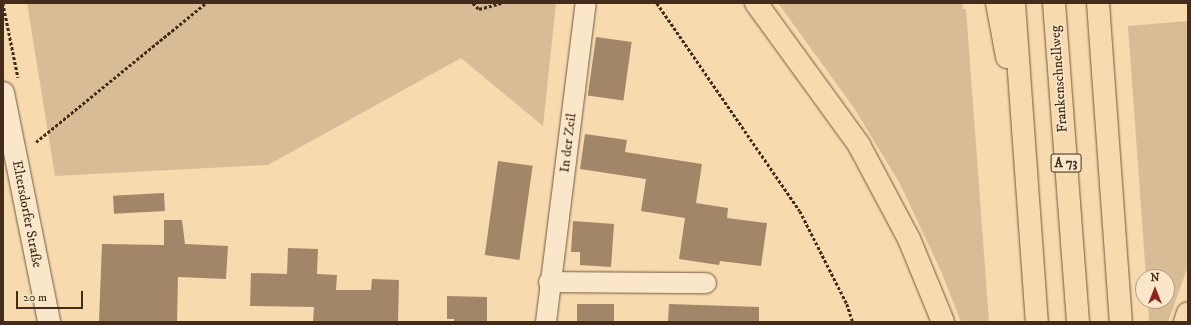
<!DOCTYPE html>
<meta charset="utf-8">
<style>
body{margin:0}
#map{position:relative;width:1191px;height:325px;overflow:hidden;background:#f7daae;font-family:"IM FELL DW Pica",serif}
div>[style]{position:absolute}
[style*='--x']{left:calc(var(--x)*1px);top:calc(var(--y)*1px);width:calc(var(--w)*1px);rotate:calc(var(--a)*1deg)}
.green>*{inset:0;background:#d8bc95}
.building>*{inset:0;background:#a18668;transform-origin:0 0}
.path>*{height:2.5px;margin-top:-1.25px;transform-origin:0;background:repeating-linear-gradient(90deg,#432c1c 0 3px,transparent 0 5px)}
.roads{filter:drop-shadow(0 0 1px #705840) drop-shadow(0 0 1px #705840)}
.street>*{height:20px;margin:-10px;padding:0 10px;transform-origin:10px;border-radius:10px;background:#fae7ca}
.secondary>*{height:22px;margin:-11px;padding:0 11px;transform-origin:11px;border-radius:11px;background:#fae7ca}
.highway>*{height:22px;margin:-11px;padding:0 11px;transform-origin:11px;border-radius:11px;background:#f7daae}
span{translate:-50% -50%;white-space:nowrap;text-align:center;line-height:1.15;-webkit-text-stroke:3px #fae7ca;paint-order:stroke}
.shield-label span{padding:1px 3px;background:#fae7ca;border:1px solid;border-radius:3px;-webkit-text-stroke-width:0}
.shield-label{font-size:13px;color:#432c1c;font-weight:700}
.street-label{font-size:14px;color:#432c1c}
.frame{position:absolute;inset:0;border:4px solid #432c1c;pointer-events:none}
.north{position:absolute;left:1135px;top:269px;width:40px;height:40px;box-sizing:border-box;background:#fae7ca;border:1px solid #b19c84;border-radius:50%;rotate:0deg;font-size:11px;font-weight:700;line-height:16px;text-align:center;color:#432c1c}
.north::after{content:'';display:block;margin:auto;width:14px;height:18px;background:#8f2418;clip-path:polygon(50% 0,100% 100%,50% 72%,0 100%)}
.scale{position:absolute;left:16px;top:291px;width:67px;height:18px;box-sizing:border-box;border:2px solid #432c1c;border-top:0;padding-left:5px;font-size:12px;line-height:14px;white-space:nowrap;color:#432c1c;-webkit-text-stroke:3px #fae7ca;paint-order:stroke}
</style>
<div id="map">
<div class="green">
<div style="clip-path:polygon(27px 3px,556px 3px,543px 126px,461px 58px,268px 165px,55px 176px)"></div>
<div style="clip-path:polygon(778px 3px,962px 3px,963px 9px,966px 9px,989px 322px,961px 322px,941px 271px,900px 184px,854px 108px)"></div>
<div style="clip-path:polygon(1188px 21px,1188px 266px,1168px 322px,1149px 322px,1148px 301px,1167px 301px,1167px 277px,1146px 277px,1128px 26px)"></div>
</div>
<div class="building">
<div style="left:596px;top:37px;width:36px;height:59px;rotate:8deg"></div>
<div style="clip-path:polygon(585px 134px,627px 140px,625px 152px,702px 164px,696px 203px,728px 208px,727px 218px,767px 223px,761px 266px,720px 261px,719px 265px,679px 259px,685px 218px,641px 211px,646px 179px,580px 169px)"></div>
<div style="left:498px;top:161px;width:35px;height:95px;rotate:8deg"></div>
<div style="left:164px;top:193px;width:18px;height:51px;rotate:87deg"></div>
<div style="clip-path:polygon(164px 220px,182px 220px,185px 244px,228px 246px,226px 279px,178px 277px,177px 322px,99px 322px,102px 244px,164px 245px)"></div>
<div style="clip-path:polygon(573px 221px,614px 224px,611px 267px,580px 265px,580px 252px,571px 252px)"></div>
<div style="clip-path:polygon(288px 248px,318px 249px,317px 274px,337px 275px,336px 290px,371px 290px,372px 279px,399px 280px,398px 322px,313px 322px,314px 307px,250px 306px,251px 273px,287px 274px)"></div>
<div style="clip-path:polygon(447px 296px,487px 297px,487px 322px,454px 322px,454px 319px,447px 319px)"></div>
<div style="left:614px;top:304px;width:18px;height:37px;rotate:90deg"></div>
<div style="clip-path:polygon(669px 304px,759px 307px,759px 322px,668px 322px)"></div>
</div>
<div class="path">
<div style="--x:3;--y:3;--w:76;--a:78.5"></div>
<div style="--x:473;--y:3;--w:8;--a:45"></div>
<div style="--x:479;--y:9;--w:23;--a:-15"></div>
<div style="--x:657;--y:3;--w:252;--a:55.5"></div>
<div style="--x:800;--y:211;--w:104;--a:63.2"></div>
<div style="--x:847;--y:304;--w:19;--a:72"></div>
<div style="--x:36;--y:142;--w:220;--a:-39.3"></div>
</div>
<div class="roads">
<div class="street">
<div style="--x:549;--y:282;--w:157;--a:0.4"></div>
<div style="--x:546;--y:322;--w:321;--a:-82.9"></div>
</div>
<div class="secondary">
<div style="--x:3;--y:93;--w:234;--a:78.6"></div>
</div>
<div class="highway">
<div style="--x:756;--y:3;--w:175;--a:54"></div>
<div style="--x:859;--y:145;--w:106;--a:62"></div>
<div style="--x:909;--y:239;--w:90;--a:67.7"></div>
<div style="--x:997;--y:3;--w:55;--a:79.5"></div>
<div style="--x:1014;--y:3;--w:320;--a:85.9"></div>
<div style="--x:1054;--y:3;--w:320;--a:85.7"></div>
<div style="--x:1098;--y:3;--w:320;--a:85.9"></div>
<div style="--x:1185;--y:322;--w:9;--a:-72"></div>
</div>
</div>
<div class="shield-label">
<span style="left:1066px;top:163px">A 73</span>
</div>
<div class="street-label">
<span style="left:1059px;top:79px;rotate:-94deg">Frankenschnellweg</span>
<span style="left:568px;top:143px;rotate:-83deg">In der Zeil</span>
<span style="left:27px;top:214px;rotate:79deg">Eltersdorfer Straße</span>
</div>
<div class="frame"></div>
<div class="north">N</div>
<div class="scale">20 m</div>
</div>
